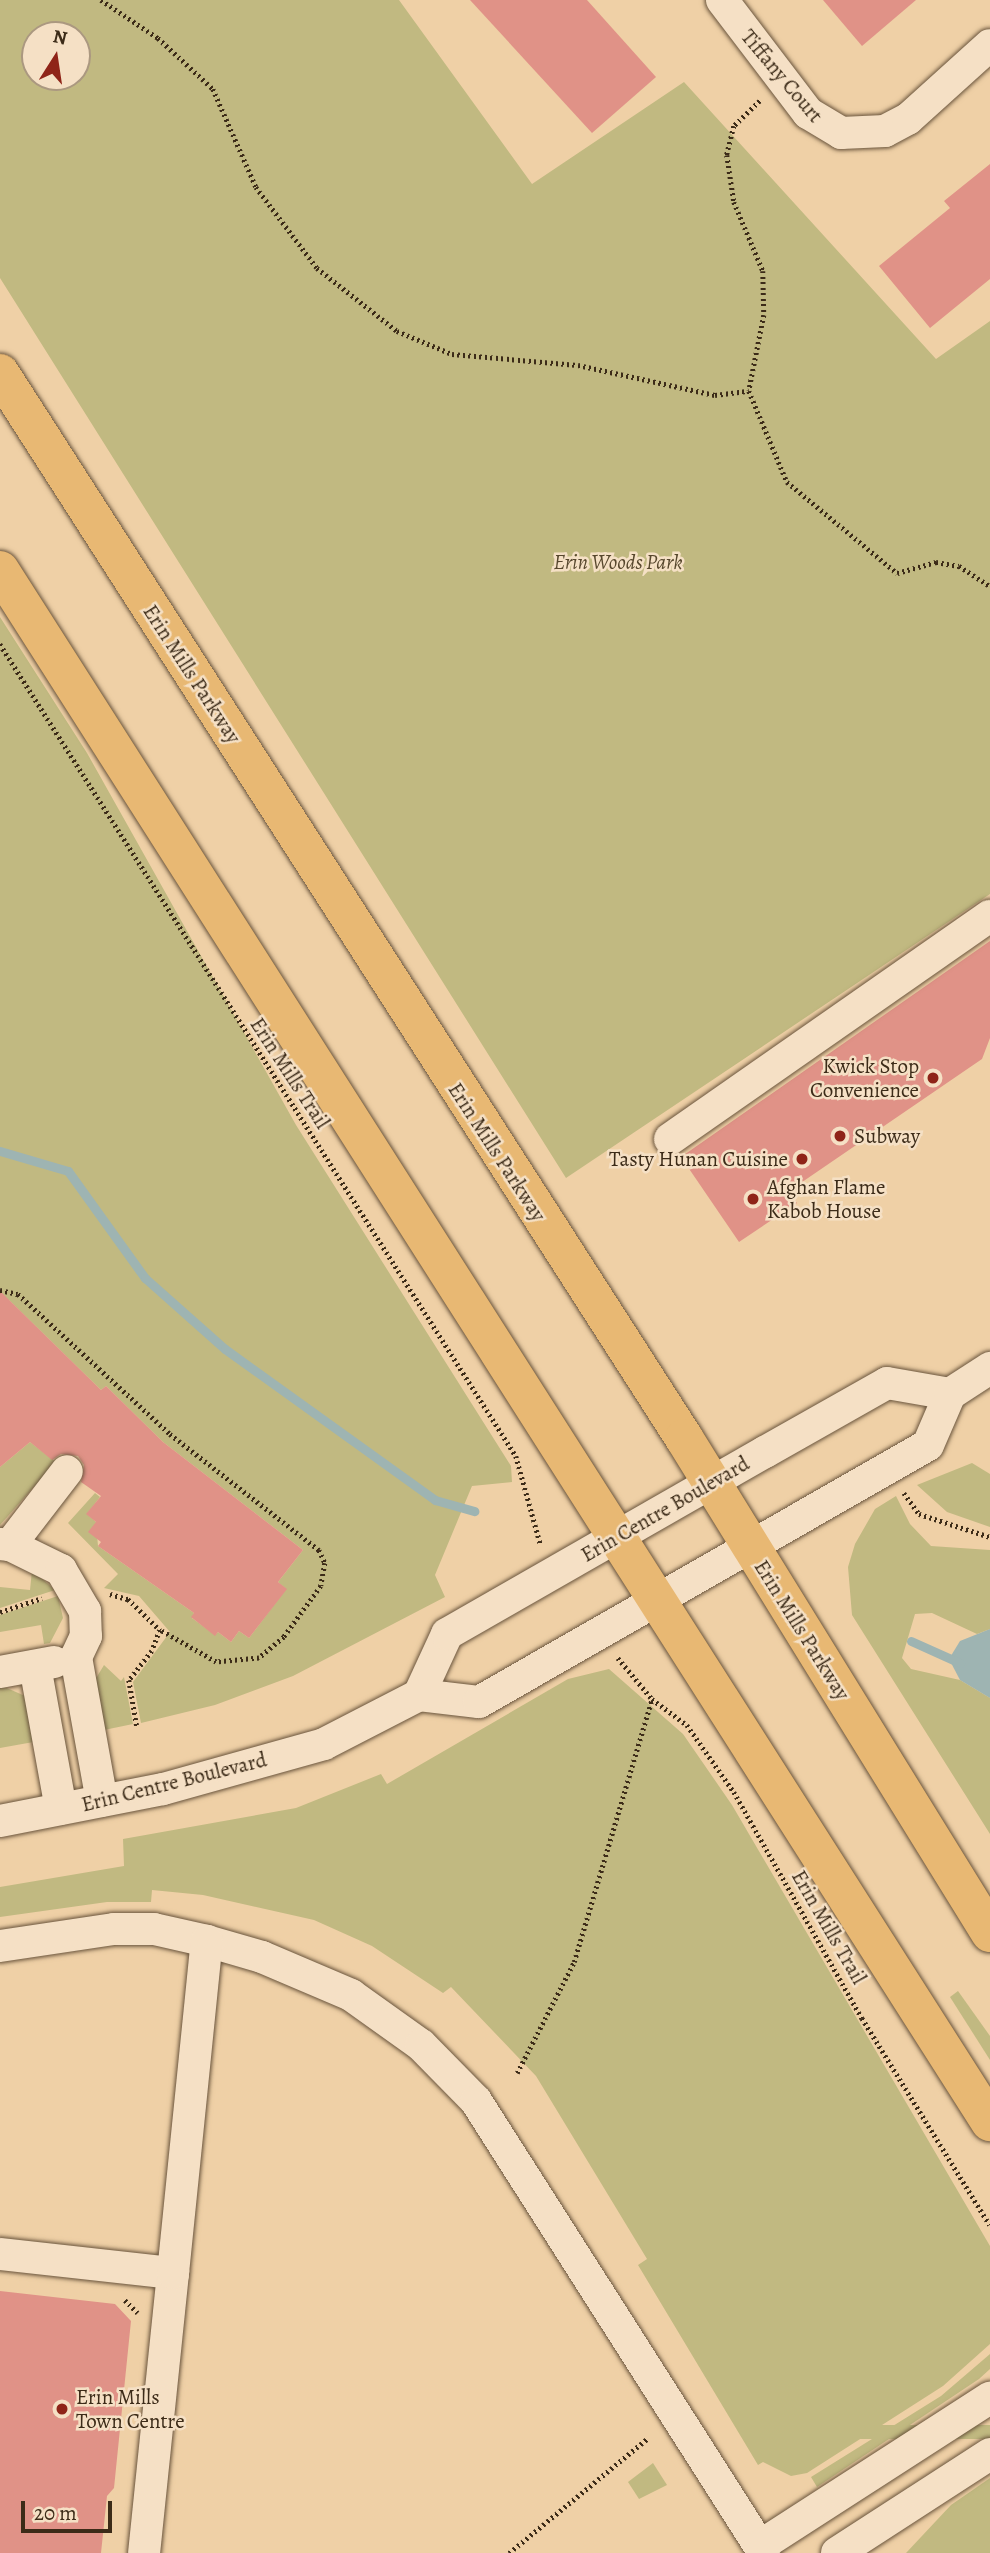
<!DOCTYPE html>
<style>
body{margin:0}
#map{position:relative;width:990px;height:2553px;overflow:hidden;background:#efd0a6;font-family:Alegreya,serif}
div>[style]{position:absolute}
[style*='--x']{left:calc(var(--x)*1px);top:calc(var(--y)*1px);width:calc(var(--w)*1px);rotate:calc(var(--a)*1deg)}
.green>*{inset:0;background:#c1b981;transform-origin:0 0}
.water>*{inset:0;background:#9eb4b2}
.stream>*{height:9px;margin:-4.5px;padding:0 4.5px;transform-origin:4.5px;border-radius:4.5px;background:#9eb4b2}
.building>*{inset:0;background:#e09287}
.path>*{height:4.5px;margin-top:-2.25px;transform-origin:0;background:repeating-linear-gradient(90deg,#3c2b18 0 2px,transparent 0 5.5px)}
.roads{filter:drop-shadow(0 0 2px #69543c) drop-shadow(0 0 2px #69543c)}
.minor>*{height:32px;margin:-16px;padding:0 16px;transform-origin:16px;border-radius:16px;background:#f5e0c5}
.major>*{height:38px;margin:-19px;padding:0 19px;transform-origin:19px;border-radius:19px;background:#e8b873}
.dots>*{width:19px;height:19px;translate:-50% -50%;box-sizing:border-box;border:4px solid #f5e0c5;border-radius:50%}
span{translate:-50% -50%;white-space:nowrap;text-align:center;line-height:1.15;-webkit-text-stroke:5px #f5e0c5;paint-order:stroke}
.street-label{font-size:21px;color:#3c2b18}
.park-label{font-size:21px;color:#57472d;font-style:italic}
.poi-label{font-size:21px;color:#3c2b18}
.right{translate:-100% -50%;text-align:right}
.left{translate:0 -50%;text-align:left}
.north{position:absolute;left:21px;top:21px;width:70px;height:70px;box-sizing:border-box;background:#f5e0c5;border:2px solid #ab9880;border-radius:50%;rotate:12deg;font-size:19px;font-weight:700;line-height:28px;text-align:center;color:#3c2b18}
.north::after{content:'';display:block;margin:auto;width:24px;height:32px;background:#8f2418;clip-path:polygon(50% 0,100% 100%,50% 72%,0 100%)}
.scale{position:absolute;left:21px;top:2501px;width:91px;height:32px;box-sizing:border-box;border:4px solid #3c2b18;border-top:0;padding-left:9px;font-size:21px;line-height:24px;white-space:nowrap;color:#3c2b18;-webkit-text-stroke:5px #f5e0c5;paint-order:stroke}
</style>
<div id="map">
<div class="green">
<div style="clip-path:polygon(evenodd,0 0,399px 0,532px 184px,684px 82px,936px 359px,990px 321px,990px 894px,566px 1178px,0 278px,0 0,35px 35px,77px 35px,77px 77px,35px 77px,35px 35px)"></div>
<div style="clip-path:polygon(0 617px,87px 753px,296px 1125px,511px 1466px,512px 1482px,472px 1486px,435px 1575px,445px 1597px,293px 1676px,215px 1705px,141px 1723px,133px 1682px,170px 1632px,139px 1596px,104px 1588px,118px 1574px,68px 1523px,95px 1493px,100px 1497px,87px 1514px,96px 1522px,98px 1546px,194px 1613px,192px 1618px,215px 1635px,218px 1632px,231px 1642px,239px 1631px,249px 1638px,286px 1589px,278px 1582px,303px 1550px,163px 1442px,106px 1386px,101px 1390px,9px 1300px,0 1307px)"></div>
<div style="clip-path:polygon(30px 1442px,56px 1462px,0 1525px,0 1467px)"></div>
<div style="clip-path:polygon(972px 1463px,990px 1474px,990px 1527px,947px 1512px,917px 1485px)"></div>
<div style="clip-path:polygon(896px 1496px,910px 1524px,931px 1546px,990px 1550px,990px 1629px,977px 1634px,932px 1613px,915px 1614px,902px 1658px,911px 1669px,960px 1680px,990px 1698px,990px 1834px,852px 1615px,848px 1567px,855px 1544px,875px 1509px)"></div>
<div style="clip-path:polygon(32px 1570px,55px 1590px,0 1608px,0 1587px,30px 1590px)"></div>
<div style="clip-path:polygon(58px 1596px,63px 1618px,50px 1643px,44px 1644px,41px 1625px,0 1632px,0 1615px)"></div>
<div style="clip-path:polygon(104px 1665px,121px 1681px,124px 1677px,133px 1724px,104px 1730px,95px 1680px)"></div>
<div style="clip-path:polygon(609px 1669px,683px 1734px,732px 1805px,990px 2246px,990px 2344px,943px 2386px,807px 2473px,791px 2476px,763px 2462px,758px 2465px,638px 2265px,647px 2259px,536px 2076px,451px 1987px,443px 1993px,372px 1946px,314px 1920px,203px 1895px,152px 1890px,151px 1902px,107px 1902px,0 1917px,0 1887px,124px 1866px,123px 1839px,296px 1808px,381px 1774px,387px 1784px,568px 1679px)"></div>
<div style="clip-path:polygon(0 1685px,25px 1696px,39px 1741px,0 1748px)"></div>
<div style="clip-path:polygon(958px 1991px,990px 2036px,990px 2060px,950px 1997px)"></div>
<div style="clip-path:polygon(990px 2354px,990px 2369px,979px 2379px,817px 2487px,811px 2477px,941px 2396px)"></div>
<div style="left:990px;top:2425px;width:14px;height:183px;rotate:90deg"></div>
<div style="clip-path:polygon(653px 2463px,667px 2485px,639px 2499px,628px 2482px)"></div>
<div style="clip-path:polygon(990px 2478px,990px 2553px,906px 2553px,951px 2505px)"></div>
</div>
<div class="water">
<div style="clip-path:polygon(990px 1629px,990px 1698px,960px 1680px,949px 1659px,960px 1641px)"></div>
</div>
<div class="stream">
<div style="--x:0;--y:1151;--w:71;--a:16.4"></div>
<div style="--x:68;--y:1171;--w:132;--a:54.3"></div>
<div style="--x:145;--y:1278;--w:107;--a:41.6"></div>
<div style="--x:225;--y:1349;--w:259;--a:35.7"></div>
<div style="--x:435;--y:1500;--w:41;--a:15.8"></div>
<div style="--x:911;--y:1641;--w:54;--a:24.2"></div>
</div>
<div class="building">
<div style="clip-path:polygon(470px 0,587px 0,656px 77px,592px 133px)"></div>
<div style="clip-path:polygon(823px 0,916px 0,862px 46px)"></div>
<div style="clip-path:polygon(990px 164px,990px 279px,930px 328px,879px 266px,950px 208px,944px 201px)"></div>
<div style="clip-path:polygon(990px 941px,990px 1038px,982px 1059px,789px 1191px,797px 1203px,739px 1242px,681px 1157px)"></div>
<div style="clip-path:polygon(0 1291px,101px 1390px,106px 1386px,163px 1442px,303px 1550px,278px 1582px,287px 1589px,249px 1638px,239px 1631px,231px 1642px,218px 1632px,215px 1636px,191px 1617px,194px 1613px,98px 1546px,101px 1542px,88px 1532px,96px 1522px,86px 1514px,101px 1496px,81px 1482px,84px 1465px,78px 1456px,61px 1454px,52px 1460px,30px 1442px,0 1467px)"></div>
<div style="clip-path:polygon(0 2291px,115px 2304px,131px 2321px,114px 2488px,107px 2496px,101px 2553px,0 2553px)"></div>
</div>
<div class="path">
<div style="--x:101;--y:0;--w:69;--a:33.7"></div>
<div style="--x:158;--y:38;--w:75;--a:42.8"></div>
<div style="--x:213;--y:89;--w:107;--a:66.3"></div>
<div style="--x:256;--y:187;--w:101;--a:53"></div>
<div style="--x:317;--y:268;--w:102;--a:38.2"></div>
<div style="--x:397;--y:331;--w:60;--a:22.7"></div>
<div style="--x:452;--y:354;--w:126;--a:5"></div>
<div style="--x:578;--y:365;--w:140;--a:12.4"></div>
<div style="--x:715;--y:395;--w:34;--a:-7"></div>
<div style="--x:760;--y:101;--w:36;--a:136"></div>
<div style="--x:734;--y:126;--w:30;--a:104"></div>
<div style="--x:727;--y:155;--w:48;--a:81.5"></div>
<div style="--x:734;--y:202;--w:75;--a:67.2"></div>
<div style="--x:763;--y:271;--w:44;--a:88.7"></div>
<div style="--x:764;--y:315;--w:77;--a:101.2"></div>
<div style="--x:749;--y:391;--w:99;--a:67.3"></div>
<div style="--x:787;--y:482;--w:143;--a:39.6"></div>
<div style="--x:897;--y:573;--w:41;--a:-15.8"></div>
<div style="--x:936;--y:562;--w:23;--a:10"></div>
<div style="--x:959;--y:566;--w:37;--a:33"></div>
<div style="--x:0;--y:644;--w:962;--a:57.57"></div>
<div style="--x:516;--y:1456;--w:93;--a:74.5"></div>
<div style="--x:0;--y:1290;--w:18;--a:13"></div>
<div style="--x:18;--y:1294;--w:207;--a:42.6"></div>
<div style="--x:170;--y:1434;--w:189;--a:37.9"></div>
<div style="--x:319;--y:1550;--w:14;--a:65"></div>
<div style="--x:325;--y:1563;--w:23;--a:100"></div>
<div style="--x:321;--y:1586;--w:63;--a:126"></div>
<div style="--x:284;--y:1637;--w:33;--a:140"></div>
<div style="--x:259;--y:1658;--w:43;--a:174.7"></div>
<div style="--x:216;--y:1662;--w:64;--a:-150.3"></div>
<div style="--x:904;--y:1493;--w:26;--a:54"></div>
<div style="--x:919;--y:1514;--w:75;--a:17.9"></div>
<div style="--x:110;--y:1594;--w:19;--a:16"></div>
<div style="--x:128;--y:1599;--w:45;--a:44.1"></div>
<div style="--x:160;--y:1630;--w:22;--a:111"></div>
<div style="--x:152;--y:1651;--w:37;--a:128"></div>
<div style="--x:129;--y:1680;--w:48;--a:80.3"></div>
<div style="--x:0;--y:1612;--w:44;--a:-18.4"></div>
<div style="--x:618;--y:1658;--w:53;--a:50.3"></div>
<div style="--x:652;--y:1699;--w:44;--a:36.6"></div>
<div style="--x:687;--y:1725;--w:82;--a:55"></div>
<div style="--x:734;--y:1792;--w:260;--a:60.5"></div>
<div style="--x:862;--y:2018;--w:243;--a:58.3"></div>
<div style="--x:517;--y:2073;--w:125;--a:-62.8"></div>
<div style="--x:574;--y:1962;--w:274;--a:-73.5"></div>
<div style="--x:125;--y:2300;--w:18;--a:45"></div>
<div style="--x:509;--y:2553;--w:180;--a:-39.6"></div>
</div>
<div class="roads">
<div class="minor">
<div style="--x:722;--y:0;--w:142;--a:52.7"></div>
<div style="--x:808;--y:113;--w:39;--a:31"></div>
<div style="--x:841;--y:133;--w:44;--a:-2.6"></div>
<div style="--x:885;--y:131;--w:26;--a:-28"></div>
<div style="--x:908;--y:119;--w:110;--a:-42.1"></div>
<div style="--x:670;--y:1139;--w:390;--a:-34.9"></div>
<div style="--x:0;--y:1544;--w:10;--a:6"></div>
<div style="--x:10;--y:1545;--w:93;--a:-52.4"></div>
<div style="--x:10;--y:1545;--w:57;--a:26.1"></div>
<div style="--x:61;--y:1570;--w:48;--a:59.7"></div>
<div style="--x:85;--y:1611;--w:25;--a:88"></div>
<div style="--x:86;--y:1636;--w:23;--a:115"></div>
<div style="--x:76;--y:1657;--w:146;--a:79.8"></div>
<div style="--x:35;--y:1666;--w:145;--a:79.7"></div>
<div style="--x:0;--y:1672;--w:55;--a:-10.5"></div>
<div style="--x:419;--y:1695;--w:67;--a:-65.3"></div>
<div style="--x:447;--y:1634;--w:366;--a:-29.8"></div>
<div style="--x:765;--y:1452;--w:140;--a:-29.5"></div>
<div style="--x:887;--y:1383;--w:64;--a:9.9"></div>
<div style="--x:0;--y:1821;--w:166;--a:-11.1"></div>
<div style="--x:163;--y:1789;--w:167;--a:-15.6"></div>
<div style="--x:324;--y:1744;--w:107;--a:-27.3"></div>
<div style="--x:419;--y:1695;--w:60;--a:6.7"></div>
<div style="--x:479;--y:1702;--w:517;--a:-29.79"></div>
<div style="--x:928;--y:1445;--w:56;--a:-66.7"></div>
<div style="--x:950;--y:1394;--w:48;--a:-33"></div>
<div style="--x:0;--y:1946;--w:115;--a:-8.5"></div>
<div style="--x:114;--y:1929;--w:40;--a:0"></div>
<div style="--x:154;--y:1929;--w:54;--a:12.8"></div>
<div style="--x:207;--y:1941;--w:57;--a:16.2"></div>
<div style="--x:262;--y:1957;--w:97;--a:23.1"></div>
<div style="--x:351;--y:1995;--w:86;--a:35.5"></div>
<div style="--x:421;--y:2045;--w:78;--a:45.5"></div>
<div style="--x:476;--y:2101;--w:536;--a:57.5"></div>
<div style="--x:0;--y:2254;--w:174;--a:6.3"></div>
<div style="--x:173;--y:2273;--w:281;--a:95.9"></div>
<div style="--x:173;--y:2273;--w:334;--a:-84.2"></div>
<div style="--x:760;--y:2546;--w:274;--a:-32.8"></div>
<div style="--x:837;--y:2553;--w:182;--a:-32.9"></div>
</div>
<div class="major">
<div style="--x:0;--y:373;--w:1266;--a:57.29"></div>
<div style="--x:684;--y:1438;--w:582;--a:58.28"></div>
<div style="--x:0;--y:570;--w:1841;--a:57.47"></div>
</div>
</div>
<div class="dots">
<div style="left:933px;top:1078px;background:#8f2418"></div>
<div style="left:840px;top:1136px;background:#8f2418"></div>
<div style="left:802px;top:1159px;background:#8f2418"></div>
<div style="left:753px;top:1199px;background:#8f2418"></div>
<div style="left:62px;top:2409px;background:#8f2418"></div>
</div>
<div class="street-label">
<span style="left:782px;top:76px;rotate:50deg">Tiffany Court</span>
<span style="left:192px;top:674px;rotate:57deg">Erin Mills Parkway</span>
<span style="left:290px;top:1073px;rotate:57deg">Erin Mills Trail</span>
<span style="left:497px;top:1152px;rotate:57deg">Erin Mills Parkway</span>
<span style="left:665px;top:1509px;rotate:-30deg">Erin Centre Boulevard</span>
<span style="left:802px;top:1630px;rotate:58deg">Erin Mills Parkway</span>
<span style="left:174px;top:1782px;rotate:-14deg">Erin Centre Boulevard</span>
<span style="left:829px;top:1927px;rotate:60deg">Erin Mills Trail</span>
</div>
<div class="park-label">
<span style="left:618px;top:562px">Erin Woods Park</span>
</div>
<div class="poi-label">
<span class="right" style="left:919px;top:1078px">Kwick Stop<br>Convenience</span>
<span class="left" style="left:854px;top:1136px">Subway</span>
<span class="right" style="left:788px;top:1159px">Tasty Hunan Cuisine</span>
<span class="left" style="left:767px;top:1199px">Afghan Flame<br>Kabob House</span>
<span class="left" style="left:76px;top:2409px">Erin Mills<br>Town Centre</span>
</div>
<div class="north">N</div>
<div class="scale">20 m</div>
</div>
